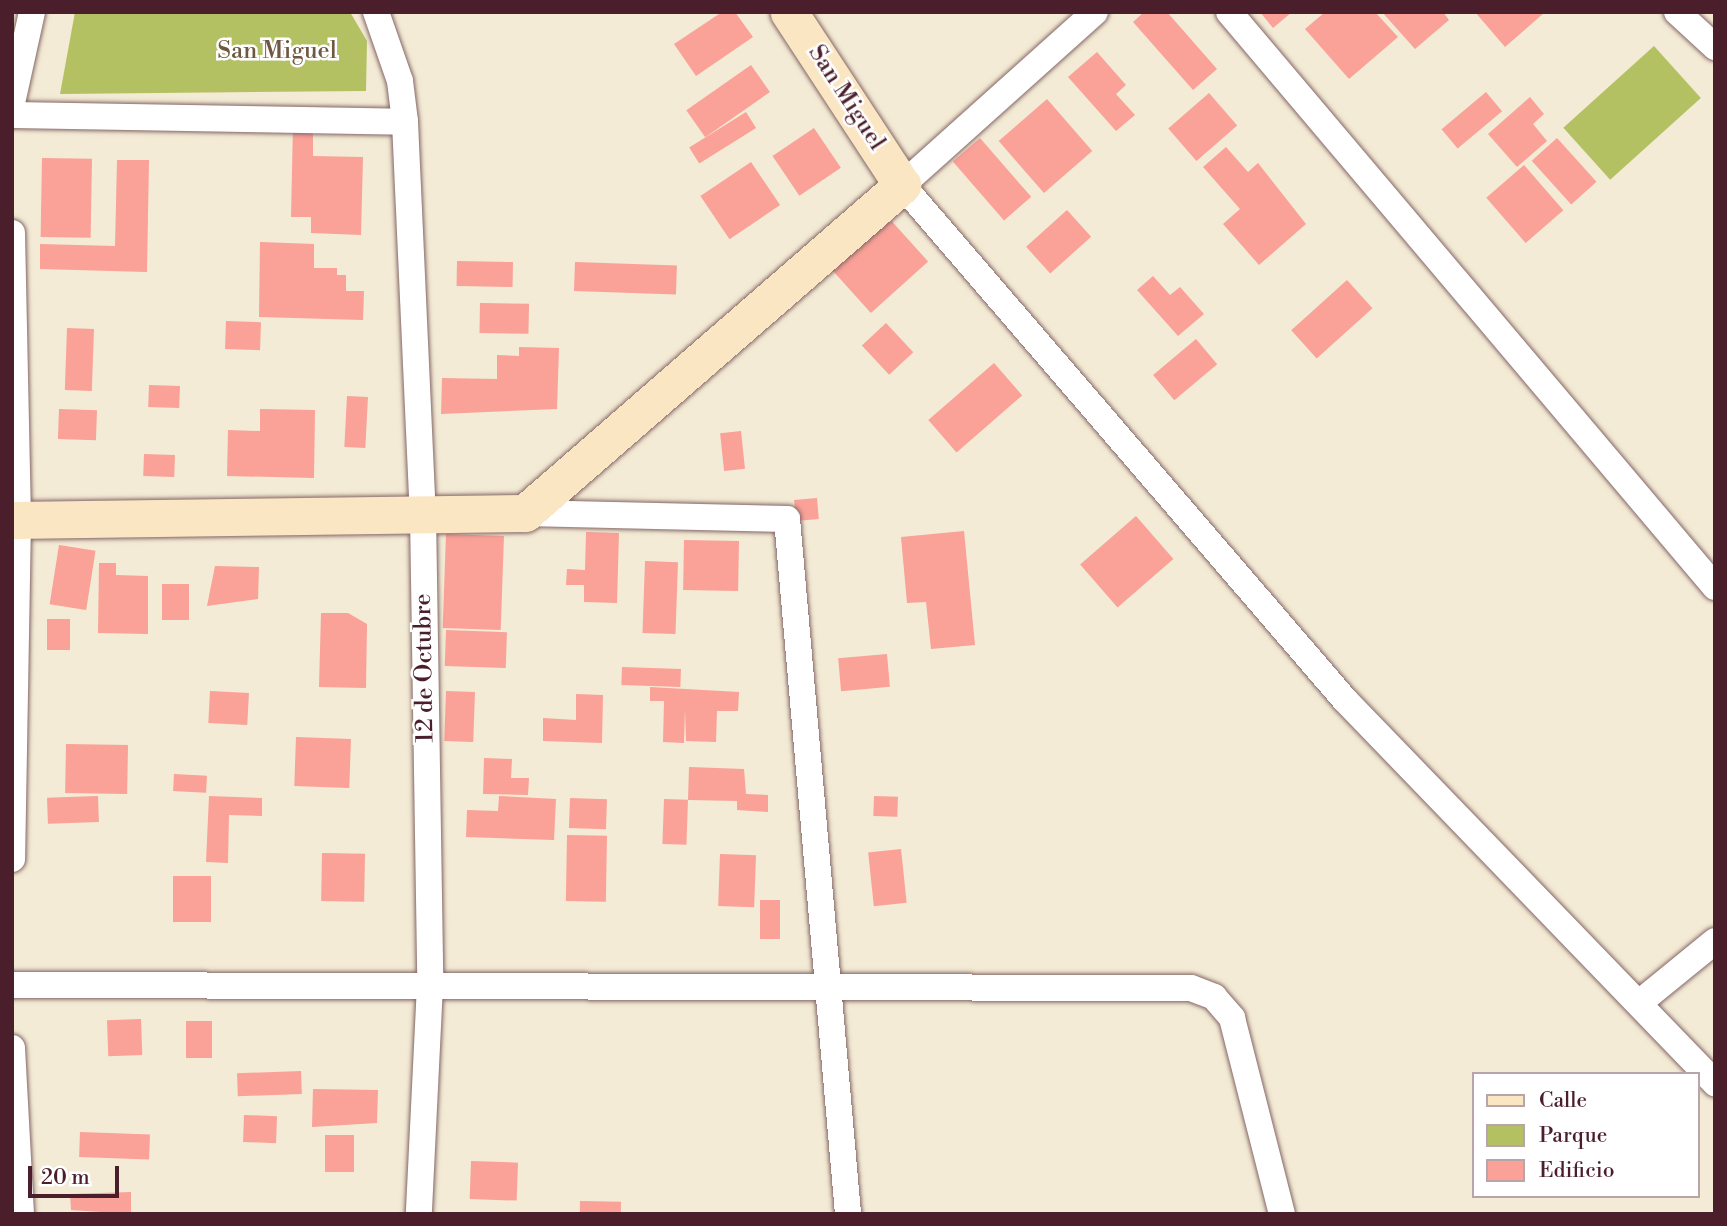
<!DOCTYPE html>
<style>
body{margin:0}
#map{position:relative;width:1727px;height:1226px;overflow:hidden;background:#f3ebd5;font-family:"Libre Bodoni",serif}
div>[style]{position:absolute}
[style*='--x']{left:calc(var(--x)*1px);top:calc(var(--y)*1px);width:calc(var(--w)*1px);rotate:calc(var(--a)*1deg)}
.green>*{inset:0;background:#b3c163;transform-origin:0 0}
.building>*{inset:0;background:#faa198;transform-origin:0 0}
.roads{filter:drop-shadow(0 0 2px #856666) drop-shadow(0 0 2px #856666)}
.street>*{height:26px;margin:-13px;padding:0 13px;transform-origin:13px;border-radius:13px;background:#fff}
.secondary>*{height:37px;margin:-18.5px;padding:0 18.5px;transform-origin:18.5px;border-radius:18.5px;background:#fbe6c3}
span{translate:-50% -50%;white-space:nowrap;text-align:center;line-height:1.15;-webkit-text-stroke:5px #fff;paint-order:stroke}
.park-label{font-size:24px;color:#6f583f}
.street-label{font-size:24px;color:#4a1f2b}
.frame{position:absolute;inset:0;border:14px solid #4a1f2b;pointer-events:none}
.legend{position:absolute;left:1472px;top:1072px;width:228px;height:126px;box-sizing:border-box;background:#fff;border:2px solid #b7a5aa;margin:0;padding:9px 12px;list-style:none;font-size:21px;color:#4a1f2b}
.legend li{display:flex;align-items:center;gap:14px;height:35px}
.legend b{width:35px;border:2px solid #b7a5aa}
.scale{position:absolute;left:28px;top:1166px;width:91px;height:32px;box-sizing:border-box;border:4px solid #4a1f2b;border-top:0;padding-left:9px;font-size:21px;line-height:24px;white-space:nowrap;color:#4a1f2b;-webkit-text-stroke:5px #fff;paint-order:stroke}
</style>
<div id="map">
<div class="green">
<div style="clip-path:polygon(75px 12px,350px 12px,367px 41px,366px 91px,60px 94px)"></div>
<div style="left:1654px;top:46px;width:70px;height:122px;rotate:48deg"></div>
</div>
<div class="building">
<div style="clip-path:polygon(722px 12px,735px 12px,753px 37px,696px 76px,674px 44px)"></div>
<div style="clip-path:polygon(1144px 12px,1167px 12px,1217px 69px,1193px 90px,1133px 22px)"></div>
<div style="clip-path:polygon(1260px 12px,1292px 12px,1273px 28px)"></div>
<div style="clip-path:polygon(1325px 12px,1375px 12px,1398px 37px,1349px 79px,1305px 29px)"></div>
<div style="clip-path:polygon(1382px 12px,1443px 12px,1449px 20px,1415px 49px)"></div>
<div style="clip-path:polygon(1475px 12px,1545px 12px,1505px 47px)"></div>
<div style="clip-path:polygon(1097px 52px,1126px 85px,1116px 94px,1135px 115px,1116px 131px,1068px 77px)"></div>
<div style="left:751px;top:65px;width:33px;height:79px;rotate:55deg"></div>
<div style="left:1486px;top:92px;width:25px;height:58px;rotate:50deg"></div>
<div style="left:1209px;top:93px;width:43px;height:54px;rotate:49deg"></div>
<div style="clip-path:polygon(1530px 97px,1544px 114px,1533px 124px,1547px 141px,1517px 167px,1488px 134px)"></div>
<div style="left:1047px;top:99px;width:69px;height:64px;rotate:49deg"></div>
<div style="left:746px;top:112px;width:19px;height:67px;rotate:58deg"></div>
<div style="clip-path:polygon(293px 123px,313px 124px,313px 156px,363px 157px,361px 235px,311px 233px,311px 217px,291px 217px)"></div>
<div style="left:814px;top:128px;width:48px;height:50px;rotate:56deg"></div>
<div style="left:980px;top:138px;width:78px;height:36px;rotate:49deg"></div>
<div style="left:1557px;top:138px;width:59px;height:34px;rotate:48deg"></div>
<div style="clip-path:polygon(1226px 147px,1248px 172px,1258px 163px,1306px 224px,1259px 265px,1223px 224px,1240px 209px,1203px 167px)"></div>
<div style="left:42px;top:158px;width:50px;height:79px;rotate:1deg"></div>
<div style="clip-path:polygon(117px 160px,149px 160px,147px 272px,40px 269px,40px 244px,115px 246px)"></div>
<div style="left:751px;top:162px;width:52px;height:61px;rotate:56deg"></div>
<div style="left:1524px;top:165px;width:60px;height:50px;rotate:49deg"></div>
<div style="left:1067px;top:210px;width:36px;height:55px;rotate:48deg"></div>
<div style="left:888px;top:217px;width:60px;height:77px;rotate:48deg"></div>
<div style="clip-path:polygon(260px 242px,314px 244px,314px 268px,337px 268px,337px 275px,346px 275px,346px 291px,364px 291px,363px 320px,259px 317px)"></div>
<div style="left:457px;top:261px;width:56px;height:25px;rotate:1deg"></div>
<div style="left:575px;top:262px;width:102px;height:29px;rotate:2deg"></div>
<div style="clip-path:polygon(1153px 276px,1170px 295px,1180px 287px,1204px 314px,1178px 336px,1137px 290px)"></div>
<div style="left:1347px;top:280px;width:38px;height:75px;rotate:48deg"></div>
<div style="left:480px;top:303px;width:49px;height:30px;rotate:1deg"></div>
<div style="left:226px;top:321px;width:35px;height:28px;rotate:2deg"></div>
<div style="left:886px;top:323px;width:40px;height:33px;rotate:47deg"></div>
<div style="left:67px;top:328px;width:27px;height:62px;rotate:2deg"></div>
<div style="left:1196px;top:339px;width:33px;height:56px;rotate:50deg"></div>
<div style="clip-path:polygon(519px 347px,559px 348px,557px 409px,441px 414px,442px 378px,497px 379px,497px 355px,519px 356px)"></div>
<div style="left:994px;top:363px;width:43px;height:87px;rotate:49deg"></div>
<div style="left:149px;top:385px;width:31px;height:22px;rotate:2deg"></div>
<div style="left:347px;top:396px;width:21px;height:51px;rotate:3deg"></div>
<div style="left:59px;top:409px;width:38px;height:30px;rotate:2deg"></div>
<div style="clip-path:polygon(260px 409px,315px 410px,314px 478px,227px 476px,228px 430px,260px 431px)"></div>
<div style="left:741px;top:431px;width:38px;height:21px;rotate:84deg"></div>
<div style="left:144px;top:454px;width:31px;height:22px;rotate:2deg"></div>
<div style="left:817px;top:498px;width:21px;height:23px;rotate:85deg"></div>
<div style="left:1136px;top:516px;width:57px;height:74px;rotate:49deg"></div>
<div style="clip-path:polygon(964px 531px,975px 645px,931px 649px,926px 602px,907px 603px,901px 537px)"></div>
<div style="clip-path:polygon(586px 532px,619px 533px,617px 603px,584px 602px,584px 585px,566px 585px,567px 569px,585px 570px)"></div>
<div style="left:446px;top:534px;width:58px;height:94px;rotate:2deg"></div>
<div style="left:684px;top:540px;width:55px;height:50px;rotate:1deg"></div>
<div style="left:59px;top:545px;width:37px;height:60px;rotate:9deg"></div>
<div style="left:645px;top:561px;width:33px;height:72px;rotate:2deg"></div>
<div style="clip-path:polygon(99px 563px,116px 563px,116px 575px,148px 576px,148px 634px,98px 633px)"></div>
<div style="clip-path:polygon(215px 566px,259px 567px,258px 599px,207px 606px)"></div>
<div style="left:162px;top:584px;width:27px;height:36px"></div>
<div style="clip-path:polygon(321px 613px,348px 613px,367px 624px,366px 688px,319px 687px)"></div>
<div style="left:47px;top:619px;width:23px;height:31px"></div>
<div style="left:446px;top:630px;width:61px;height:36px;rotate:2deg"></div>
<div style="left:887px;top:654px;width:33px;height:49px;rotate:85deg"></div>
<div style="left:622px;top:667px;width:59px;height:18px;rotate:2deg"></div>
<div style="clip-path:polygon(650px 687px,739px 692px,738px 711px,717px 711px,716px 742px,686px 741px,685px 709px,684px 743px,663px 742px,664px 701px,650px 701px)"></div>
<div style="left:210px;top:691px;width:39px;height:32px;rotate:3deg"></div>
<div style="left:446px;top:691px;width:29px;height:50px;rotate:2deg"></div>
<div style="clip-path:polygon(576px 694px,603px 695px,602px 743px,543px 741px,543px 718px,576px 720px)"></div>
<div style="left:296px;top:737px;width:55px;height:49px;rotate:2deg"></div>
<div style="left:66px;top:744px;width:62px;height:49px;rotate:1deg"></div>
<div style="clip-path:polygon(484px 758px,512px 759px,511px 778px,529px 778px,528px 795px,483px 794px)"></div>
<div style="clip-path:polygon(689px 767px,744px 769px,746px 794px,768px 795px,768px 812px,737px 810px,737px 801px,688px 800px)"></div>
<div style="left:174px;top:774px;width:33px;height:17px;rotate:3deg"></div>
<div style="left:98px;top:796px;width:26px;height:51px;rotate:88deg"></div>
<div style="clip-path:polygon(209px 796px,262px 798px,262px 816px,229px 815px,228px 863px,206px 862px)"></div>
<div style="clip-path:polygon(499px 796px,556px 799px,554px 840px,466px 837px,467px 810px,498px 811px)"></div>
<div style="left:874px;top:796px;width:24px;height:20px;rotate:2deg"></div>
<div style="left:570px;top:798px;width:37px;height:30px;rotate:2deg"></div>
<div style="left:664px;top:799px;width:24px;height:45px;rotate:2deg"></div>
<div style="left:567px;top:835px;width:40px;height:66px;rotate:1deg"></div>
<div style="left:901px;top:849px;width:54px;height:33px;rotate:84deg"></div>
<div style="left:322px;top:853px;width:43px;height:48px;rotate:1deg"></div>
<div style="left:720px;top:854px;width:36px;height:52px;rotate:2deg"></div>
<div style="left:173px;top:876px;width:38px;height:46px"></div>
<div style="left:760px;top:900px;width:20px;height:39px"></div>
<div style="left:141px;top:1019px;width:36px;height:34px;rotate:88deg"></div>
<div style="left:186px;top:1021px;width:26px;height:37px"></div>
<div style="left:301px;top:1071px;width:23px;height:64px;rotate:88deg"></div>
<div style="clip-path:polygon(313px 1089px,378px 1090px,377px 1123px,312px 1127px)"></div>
<div style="left:244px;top:1115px;width:33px;height:27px;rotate:2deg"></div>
<div style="left:80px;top:1132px;width:70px;height:25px;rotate:2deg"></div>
<div style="left:325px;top:1135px;width:29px;height:37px"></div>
<div style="left:471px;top:1161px;width:47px;height:38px;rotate:2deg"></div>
<div style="clip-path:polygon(131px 1192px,131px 1214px,71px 1210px,70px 1194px)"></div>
<div style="left:580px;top:1201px;width:41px;height:13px;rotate:1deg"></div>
</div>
<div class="roads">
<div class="street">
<div style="--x:376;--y:12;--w:73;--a:70.8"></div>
<div style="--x:400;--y:81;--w:41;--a:83"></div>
<div style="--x:405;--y:122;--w:393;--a:87.4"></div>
<div style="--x:423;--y:515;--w:470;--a:89.1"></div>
<div style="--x:430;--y:985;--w:229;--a:92.8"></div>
<div style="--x:1095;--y:12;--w:259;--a:138.1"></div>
<div style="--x:902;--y:185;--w:679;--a:49.3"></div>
<div style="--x:1345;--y:700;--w:533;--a:45.99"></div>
<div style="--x:1229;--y:12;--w:753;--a:49.79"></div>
<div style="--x:1677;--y:12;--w:52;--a:42.6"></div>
<div style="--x:12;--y:103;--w:93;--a:-77.6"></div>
<div style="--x:12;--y:115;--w:393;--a:1"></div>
<div style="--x:12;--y:233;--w:287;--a:88.8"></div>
<div style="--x:18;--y:520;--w:339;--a:91"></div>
<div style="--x:525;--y:513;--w:262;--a:1.3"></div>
<div style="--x:787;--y:519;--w:698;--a:84.98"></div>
<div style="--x:12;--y:985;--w:1179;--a:0.15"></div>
<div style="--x:1191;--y:988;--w:25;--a:21"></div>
<div style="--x:1214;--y:997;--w:28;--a:49"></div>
<div style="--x:1232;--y:1018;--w:202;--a:75.7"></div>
<div style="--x:1639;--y:1003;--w:98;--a:-39.2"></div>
<div style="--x:12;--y:1048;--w:166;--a:86.9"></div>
</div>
<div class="secondary">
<div style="--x:12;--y:520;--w:513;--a:-0.78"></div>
<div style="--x:525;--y:513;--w:500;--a:-41"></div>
<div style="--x:902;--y:185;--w:207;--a:-123.2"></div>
</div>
</div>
<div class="park-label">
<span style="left:277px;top:52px">San Miguel</span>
</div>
<div class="street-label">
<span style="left:846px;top:98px;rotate:57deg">San Miguel</span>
<span style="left:425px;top:668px;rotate:-91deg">12 de Octubre</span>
</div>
<div class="frame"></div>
<ul class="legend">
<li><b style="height:9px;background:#fbe6c3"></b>Calle</li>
<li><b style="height:19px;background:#b3c163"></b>Parque</li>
<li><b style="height:19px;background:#faa198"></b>Edificio</li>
</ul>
<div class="scale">20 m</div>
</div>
